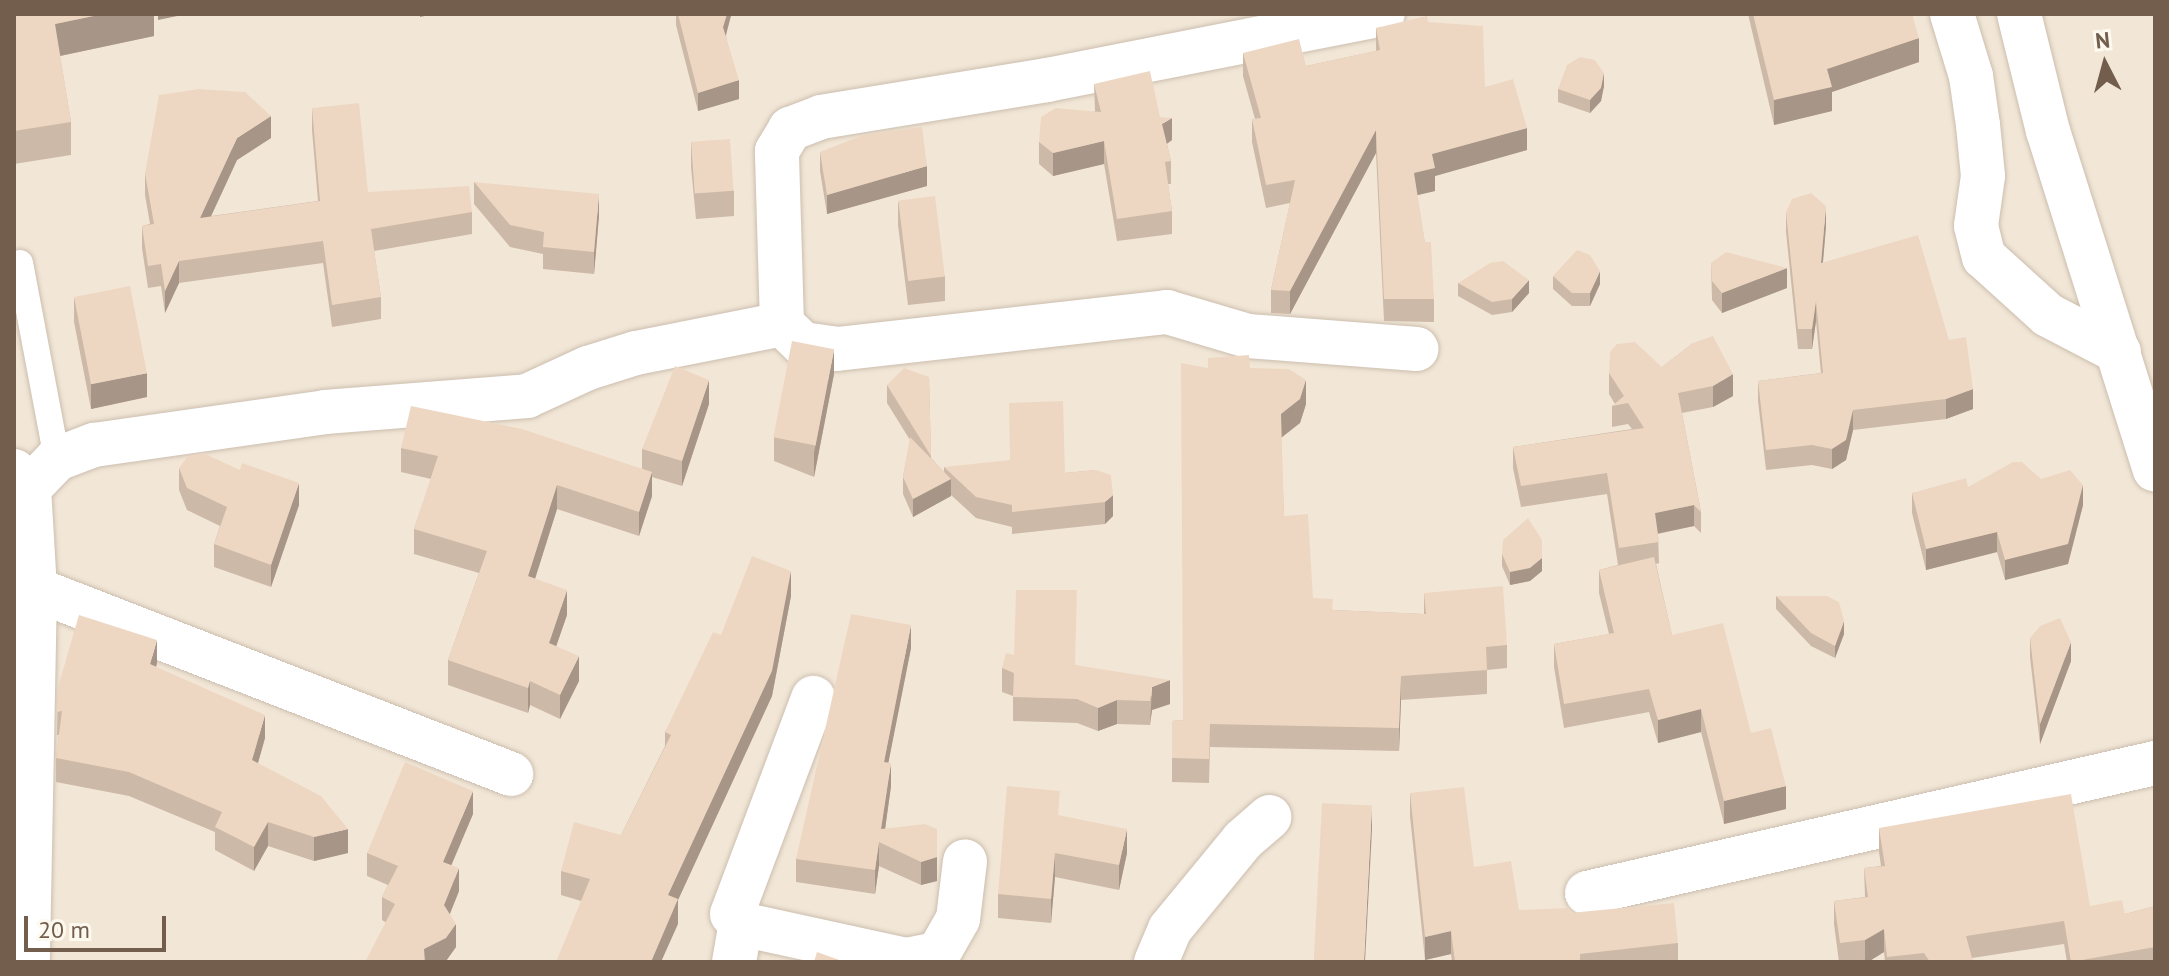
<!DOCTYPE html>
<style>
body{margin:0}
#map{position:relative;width:2169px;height:976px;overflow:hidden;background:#fbf5e9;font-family:"PT Sans",sans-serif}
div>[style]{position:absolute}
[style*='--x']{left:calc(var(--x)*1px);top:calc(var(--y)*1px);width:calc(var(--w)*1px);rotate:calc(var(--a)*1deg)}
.residential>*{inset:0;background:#f2e7d7;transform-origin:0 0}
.roads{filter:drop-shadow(0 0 2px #ccbeaf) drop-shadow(0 0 2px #ccbeaf)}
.lane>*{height:26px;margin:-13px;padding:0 13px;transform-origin:13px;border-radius:13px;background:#fff}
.street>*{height:44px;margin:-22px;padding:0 22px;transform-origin:22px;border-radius:22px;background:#fff}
.wall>*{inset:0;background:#cdb9a7}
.shaded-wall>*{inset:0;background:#a79688}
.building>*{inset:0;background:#eed7c2;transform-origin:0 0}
span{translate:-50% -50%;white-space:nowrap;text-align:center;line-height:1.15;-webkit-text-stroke:8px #fef9ef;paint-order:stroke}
.frame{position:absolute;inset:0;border:16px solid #735e4e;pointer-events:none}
.north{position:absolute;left:2065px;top:24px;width:80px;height:80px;-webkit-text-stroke:6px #fef9ef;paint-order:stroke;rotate:354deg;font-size:22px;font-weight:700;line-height:32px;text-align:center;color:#735e4e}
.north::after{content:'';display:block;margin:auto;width:28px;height:36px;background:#735e4e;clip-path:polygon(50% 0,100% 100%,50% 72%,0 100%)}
.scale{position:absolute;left:24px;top:916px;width:142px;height:36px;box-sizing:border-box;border:4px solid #735e4e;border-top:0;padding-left:10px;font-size:24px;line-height:28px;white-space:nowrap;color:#735e4e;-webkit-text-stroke:6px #fef9ef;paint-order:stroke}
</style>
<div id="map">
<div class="residential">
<div style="left:14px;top:14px;width:2141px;height:948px"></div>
</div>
<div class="roads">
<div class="lane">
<div style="--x:20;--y:263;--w:199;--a:79.3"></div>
</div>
<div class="street">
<div style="--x:1952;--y:14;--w:65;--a:73"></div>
<div style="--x:1971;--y:76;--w:49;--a:81.9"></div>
<div style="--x:1978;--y:125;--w:51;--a:84.4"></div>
<div style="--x:1983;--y:176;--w:50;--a:98"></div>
<div style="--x:1976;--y:226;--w:32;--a:76"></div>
<div style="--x:1984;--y:257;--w:86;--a:42.2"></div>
<div style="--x:2048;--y:315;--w:80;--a:27.5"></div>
<div style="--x:2019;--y:14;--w:121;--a:76.1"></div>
<div style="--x:2048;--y:131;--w:355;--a:72.5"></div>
<div style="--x:782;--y:324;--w:29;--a:44"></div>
<div style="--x:803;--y:344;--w:34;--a:8"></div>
<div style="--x:837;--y:349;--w:332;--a:-6.4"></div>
<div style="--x:1167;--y:312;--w:84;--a:16.5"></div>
<div style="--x:1248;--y:336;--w:169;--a:4.4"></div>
<div style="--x:14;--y:471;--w:23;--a:49"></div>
<div style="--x:29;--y:488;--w:101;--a:86.6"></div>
<div style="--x:35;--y:589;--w:373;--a:91.1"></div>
<div style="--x:29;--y:488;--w:40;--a:-46"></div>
<div style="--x:57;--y:459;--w:40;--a:-21"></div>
<div style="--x:94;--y:445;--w:233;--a:-8.1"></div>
<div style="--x:325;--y:412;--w:203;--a:-4.5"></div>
<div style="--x:527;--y:396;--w:67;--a:-24.7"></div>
<div style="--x:588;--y:368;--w:50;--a:-17.4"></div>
<div style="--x:636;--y:353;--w:149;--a:-11.2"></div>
<div style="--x:782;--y:324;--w:173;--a:-91.7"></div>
<div style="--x:777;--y:151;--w:26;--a:-59"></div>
<div style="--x:790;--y:129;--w:33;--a:-21"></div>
<div style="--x:821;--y:117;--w:229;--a:-9.3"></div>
<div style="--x:1047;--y:80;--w:342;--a:-11.1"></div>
<div style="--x:35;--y:589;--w:511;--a:21.24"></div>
<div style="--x:1587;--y:893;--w:583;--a:-12.89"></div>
<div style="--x:741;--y:924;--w:169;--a:12.3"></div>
<div style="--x:906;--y:960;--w:33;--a:-11"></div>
<div style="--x:938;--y:954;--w:40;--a:-60.3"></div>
<div style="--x:958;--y:919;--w:58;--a:-83.1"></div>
<div style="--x:734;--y:962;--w:39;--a:-80"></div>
<div style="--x:741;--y:924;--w:13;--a:-132"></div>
<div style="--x:732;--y:914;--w:231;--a:-69.4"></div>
<div style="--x:1156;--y:962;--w:36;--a:-67"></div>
<div style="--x:1170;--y:929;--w:115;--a:-50.6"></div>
<div style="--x:1243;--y:840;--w:35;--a:-41"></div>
</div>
</div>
<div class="wall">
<div style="clip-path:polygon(14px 14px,154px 14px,154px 36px,60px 56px,71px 122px,71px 155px,14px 164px)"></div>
<div style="clip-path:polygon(676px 14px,731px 14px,726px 36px,739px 99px,698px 111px,676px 25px)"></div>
<div style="clip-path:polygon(1748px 14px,1912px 14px,1919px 62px,1832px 92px,1832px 111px,1774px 125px)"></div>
<div style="clip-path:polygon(1428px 22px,1485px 87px,1527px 150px,1435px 176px,1435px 191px,1417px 195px,1434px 299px,1434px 322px,1384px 321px,1376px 153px,1290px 314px,1271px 313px,1271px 290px,1290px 203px,1266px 208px,1252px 142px,1252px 119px,1255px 119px,1243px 76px,1243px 53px,1306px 66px,1376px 51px,1376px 28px)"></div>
<div style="clip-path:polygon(1094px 84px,1160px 117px,1172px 140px,1167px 144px,1171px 161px,1171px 184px,1168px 184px,1172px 211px,1172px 234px,1117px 241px,1104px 164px,1053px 176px,1039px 164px,1039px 142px,1095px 111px)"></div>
<div style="clip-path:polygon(1604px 86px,1601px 101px,1590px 113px,1558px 102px,1558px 89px)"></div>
<div style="clip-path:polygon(312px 108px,368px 192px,472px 212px,472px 234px,374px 251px,381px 297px,381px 319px,332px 327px,323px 263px,179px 283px,165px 313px,161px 286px,148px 288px,142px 248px,142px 226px,150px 224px,145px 195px,145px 173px,271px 138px,237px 160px,211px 216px,318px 201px,312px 130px)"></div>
<div style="clip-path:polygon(691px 142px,734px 191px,734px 216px,696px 219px,691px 167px)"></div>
<div style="clip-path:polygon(820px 152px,927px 186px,827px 214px,820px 171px)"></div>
<div style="clip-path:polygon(474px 182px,599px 216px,594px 274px,543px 269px,543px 254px,510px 247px,474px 204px)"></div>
<div style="clip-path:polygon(898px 201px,945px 276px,945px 301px,908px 305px,898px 225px)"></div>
<div style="clip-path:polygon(1786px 212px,1826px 226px,1823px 263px,1949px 340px,1973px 409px,1946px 419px,1853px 430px,1846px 460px,1832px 469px,1812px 465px,1766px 470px,1758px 401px,1758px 381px,1821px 373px,1816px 321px,1812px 349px,1798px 349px,1786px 232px)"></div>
<div style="clip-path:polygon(1711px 263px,1787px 288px,1722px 313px,1712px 300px)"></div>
<div style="clip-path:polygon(1553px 276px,1600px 284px,1590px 306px,1572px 306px,1553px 289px)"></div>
<div style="clip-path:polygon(1458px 283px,1529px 293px,1512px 312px,1492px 315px,1458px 296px)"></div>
<div style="clip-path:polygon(74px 298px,147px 397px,91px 409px,74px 322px)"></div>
<div style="clip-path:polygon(1693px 343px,1733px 396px,1713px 407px,1682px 413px,1701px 512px,1701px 533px,1694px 526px,1658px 534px,1659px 563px,1656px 564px,1672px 635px,1751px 733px,1786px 809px,1724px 824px,1701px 732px,1658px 743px,1649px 712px,1564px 728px,1554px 667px,1554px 644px,1609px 634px,1599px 593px,1599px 570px,1618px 565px,1607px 494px,1521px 507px,1513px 468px,1513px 447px,1632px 429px,1628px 424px,1612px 427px,1612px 406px,1615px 404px,1609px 394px,1609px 373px,1662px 367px)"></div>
<div style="clip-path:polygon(1208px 368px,1250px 368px,1306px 404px,1300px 423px,1281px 437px,1284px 516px,1313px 598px,1333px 610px,1424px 614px,1424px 593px,1507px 645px,1507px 668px,1487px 670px,1487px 694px,1401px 700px,1399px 751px,1210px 747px,1209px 783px,1172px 782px,1172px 721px,1183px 720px)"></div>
<div style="clip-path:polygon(834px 374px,814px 477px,774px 461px,774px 437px)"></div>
<div style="clip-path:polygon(929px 377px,931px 458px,944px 472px,944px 467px,1065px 473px,1096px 470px,1113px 516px,1105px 524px,1012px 534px,1012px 527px,976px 518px,951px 495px,951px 496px,913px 517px,903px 494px,903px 477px,910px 440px,887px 403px,887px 385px)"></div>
<div style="clip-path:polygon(709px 404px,682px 486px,652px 477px,652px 496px,639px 536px,557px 509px,535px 579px,567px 615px,556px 646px,579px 681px,560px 719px,530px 705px,528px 713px,448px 685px,448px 660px,479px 573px,414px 554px,414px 529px,431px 479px,401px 472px,401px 448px,642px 469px,642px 449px)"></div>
<div style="clip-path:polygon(179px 468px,240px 470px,299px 505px,271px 587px,214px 567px,214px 544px,220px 526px,187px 510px,179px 490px)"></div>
<div style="clip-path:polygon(2041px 479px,2083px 505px,2068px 564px,2005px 580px,1997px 552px,1926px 570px,1912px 513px,1912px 493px)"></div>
<div style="clip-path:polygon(1502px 554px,1542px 571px,1530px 581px,1510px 585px,1502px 566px)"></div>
<div style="clip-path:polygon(791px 596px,772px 696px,678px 900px,678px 924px,581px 901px,561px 895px,561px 871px,621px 835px,665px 746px,665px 732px,721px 635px)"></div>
<div style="clip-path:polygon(1776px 596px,1844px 634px,1835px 658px,1811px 646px,1776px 609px)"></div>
<div style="clip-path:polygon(2030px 638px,2071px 661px,2040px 744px,2030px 657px)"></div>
<div style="clip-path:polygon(911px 648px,888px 763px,891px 786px,885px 829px,937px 829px,937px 881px,921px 885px,879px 866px,875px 894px,796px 882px,796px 859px)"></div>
<div style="clip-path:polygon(157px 663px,156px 667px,265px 738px,258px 763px,348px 853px,314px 861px,268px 846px,254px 871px,215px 850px,215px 832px,129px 796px,56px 782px,56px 758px,59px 735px,57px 735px,58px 687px)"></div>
<div style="clip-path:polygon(1076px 665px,1170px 704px,1152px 710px,1150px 725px,1117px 724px,1098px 731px,1077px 723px,1013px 721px,1013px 696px,1002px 692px,1002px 668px)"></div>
<div style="clip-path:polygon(1410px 793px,1474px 867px,1519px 910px,1570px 913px,1678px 943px,1678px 962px,1452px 962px,1451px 954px,1425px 960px,1410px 816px)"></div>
<div style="clip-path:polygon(473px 814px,451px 865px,459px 891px,450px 914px,456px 947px,446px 961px,382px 920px,382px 897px,388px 885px,367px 876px,367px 853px)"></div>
<div style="clip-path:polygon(1060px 816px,1127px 853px,1119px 890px,1055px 877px,1051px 923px,998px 918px,998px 894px)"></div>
<div style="clip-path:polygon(1879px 828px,2090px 906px,2125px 914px,2155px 906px,2155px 962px,2067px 962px,2064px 944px,1972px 958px,1973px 962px,1885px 962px,1884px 952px,1868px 962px,1839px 962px,1834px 924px,1834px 901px,1865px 897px,1864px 868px,1881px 866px,1879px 852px)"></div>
</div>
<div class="shaded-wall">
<div style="clip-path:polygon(103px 14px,154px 14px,154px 36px,55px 57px,55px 24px)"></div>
<div style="clip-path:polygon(158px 14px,187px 14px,158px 20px)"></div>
<div style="clip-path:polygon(420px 14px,434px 14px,420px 17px)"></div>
<div style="clip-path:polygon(727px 14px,731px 14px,731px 16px,723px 45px,723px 27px)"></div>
<div style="clip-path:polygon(1919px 38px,1919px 62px,1832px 92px,1832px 111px,1774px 125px,1774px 100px,1827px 69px)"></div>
<div style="clip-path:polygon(1604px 73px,1604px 86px,1601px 101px,1590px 113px,1590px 100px)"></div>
<div style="clip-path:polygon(739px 80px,739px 99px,698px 111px,698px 93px)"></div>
<div style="clip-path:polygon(271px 116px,271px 138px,237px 160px,200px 240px,200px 218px,237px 138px)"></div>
<div style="clip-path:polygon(1172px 118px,1172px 140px,1162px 147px,1162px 124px)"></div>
<div style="clip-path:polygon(1527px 128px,1527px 150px,1435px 176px,1435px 191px,1414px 196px,1414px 173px,1432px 154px)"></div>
<div style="clip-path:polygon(1376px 130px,1376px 153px,1290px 314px,1290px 291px)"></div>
<div style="clip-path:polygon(1104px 141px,1104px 164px,1053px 176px,1053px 153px)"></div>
<div style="clip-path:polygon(927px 166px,927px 186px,827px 214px,827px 195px)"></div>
<div style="clip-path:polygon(599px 194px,599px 216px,594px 274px,594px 252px)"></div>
<div style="clip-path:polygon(1826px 206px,1826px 226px,1821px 283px,1821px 263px)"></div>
<div style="clip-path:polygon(179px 261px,179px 283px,165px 313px,165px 291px)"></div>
<div style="clip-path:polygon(1787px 268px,1787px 288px,1722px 313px,1722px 293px)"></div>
<div style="clip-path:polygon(1600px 271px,1600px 284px,1590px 306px,1590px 293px)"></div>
<div style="clip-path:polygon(1529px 280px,1529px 293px,1512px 312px,1512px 299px)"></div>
<div style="clip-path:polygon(1816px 301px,1816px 321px,1812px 349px,1812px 329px)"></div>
<div style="clip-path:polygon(834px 349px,834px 374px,814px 477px,814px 453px)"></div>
<div style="clip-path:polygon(147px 373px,147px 397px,91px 409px,91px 384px)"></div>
<div style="clip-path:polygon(1733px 374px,1733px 396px,1713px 407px,1713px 386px)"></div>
<div style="clip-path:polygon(709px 380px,709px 404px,682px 486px,682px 461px)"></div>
<div style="clip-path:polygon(1306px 380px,1306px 404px,1300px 423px,1281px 438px,1281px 414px)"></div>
<div style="clip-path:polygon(1973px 389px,1973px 409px,1946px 419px,1946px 399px)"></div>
<div style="clip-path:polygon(1853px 410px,1853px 430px,1846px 460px,1832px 469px,1832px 449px)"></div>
<div style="clip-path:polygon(652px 472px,652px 496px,639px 536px,639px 512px)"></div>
<div style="clip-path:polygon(951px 479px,951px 496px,913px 517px,913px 499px)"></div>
<div style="clip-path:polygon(299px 483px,299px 505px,271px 587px,271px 565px)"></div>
<div style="clip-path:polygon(557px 485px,557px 509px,528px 601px,528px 576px)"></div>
<div style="clip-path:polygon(2083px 485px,2083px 505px,2068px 564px,2005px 580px,2005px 560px)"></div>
<div style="clip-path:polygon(1113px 495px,1113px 516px,1105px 524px,1105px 502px)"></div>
<div style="clip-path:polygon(1694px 505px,1694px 526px,1655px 534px,1655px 513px)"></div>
<div style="clip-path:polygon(1997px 532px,1997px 552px,1926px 570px,1926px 549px)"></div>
<div style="clip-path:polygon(1542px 558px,1542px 571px,1530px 581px,1510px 585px,1510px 572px)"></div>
<div style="clip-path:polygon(791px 571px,791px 596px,772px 696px,678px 900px,678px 924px,661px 962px,651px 962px,668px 895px)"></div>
<div style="clip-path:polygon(567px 590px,567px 615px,549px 667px,549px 643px)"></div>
<div style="clip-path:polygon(1844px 621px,1844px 634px,1835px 658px,1835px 646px)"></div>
<div style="clip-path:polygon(911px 625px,911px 648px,884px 785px,884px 762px)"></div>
<div style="clip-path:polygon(157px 640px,157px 663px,150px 688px,150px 664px)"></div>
<div style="clip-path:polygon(2071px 642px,2071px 661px,2040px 744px,2040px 724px)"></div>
<div style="clip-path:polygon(579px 656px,579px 681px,560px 719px,560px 695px)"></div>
<div style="clip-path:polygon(1401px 676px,1401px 700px,1399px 751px,1399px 728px)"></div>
<div style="clip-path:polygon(1170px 680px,1170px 704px,1152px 710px,1150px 725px,1152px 687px)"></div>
<div style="clip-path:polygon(530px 681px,530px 705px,528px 713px,528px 688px)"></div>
<div style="clip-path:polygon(1117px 700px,1117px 724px,1098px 731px,1098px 708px)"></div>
<div style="clip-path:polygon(1701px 709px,1701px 732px,1658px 743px,1658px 720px)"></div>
<div style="clip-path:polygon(265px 715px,265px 738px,252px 784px,252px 760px)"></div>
<div style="clip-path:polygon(891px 763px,891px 786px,883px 844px,881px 829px)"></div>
<div style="clip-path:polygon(1786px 786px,1786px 809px,1724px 824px,1724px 801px)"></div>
<div style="clip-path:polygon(473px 791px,473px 814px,443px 885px,443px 862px)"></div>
<div style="clip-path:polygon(1372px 806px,1372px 830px,1365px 962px,1364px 962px)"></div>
<div style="clip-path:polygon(268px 822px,268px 846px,254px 871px,254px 847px)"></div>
<div style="clip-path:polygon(348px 829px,348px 853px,314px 861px,314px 837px)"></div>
<div style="clip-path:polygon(1127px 829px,1127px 853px,1119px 890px,1119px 865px)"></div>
<div style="clip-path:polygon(879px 842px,879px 866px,875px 894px,875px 870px)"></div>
<div style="clip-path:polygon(1055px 853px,1055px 877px,1051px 923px,1051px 899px)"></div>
<div style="clip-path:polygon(937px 857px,937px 881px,921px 885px,921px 862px)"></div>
<div style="clip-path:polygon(459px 868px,459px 891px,444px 928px,444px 905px)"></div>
<div style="clip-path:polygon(456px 924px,456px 947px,446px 961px,424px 962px,424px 949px)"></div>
<div style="clip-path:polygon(1884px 929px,1884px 952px,1868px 962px,1865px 962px,1865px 940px)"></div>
<div style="clip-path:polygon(1451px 931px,1451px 954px,1425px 960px,1425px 937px)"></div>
</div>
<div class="building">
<div style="clip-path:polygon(14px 14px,103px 14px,55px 24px,71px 122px,14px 131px)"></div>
<div style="clip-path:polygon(678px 14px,727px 14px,723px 27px,739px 80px,698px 93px)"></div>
<div style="clip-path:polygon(1753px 14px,1912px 14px,1919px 38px,1827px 69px,1832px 87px,1774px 100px)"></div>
<div style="clip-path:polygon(1427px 16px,1428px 22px,1483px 26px,1485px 87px,1513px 79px,1527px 128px,1432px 154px,1435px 168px,1414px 173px,1425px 242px,1431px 242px,1434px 299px,1384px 299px,1376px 130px,1290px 291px,1271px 290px,1295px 180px,1266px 185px,1252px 119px,1261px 118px,1243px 53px,1299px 39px,1306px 66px,1380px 50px,1376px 28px)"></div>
<div style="clip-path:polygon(1580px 57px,1595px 60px,1604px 73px,1601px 88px,1590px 100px,1558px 89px,1567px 65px)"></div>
<div style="clip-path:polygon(1150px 71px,1160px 117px,1172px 118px,1162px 124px,1171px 161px,1165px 162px,1172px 211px,1117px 219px,1104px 141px,1053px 153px,1039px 142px,1041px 117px,1056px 108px,1101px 112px,1094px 84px)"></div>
<div style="clip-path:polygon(199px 89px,245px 92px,271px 116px,237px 138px,200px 218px,320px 201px,312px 108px,359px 103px,368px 192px,469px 186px,472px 212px,371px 229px,381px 297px,332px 305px,323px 241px,179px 261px,165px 291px,161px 264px,148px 266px,142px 226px,154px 224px,145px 173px,159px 95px)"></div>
<div style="clip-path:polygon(922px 127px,927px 166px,827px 195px,820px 152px,863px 135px)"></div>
<div style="left:730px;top:139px;width:52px;height:39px;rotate:86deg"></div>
<div style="clip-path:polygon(474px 182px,599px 194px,594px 252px,543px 247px,544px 232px,510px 225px)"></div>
<div style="clip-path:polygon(1811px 193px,1826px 206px,1821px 263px,1918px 235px,1949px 340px,1966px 337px,1973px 389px,1946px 399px,1853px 410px,1846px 440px,1832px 449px,1812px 445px,1766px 450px,1758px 381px,1823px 373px,1816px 301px,1812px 329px,1798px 329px,1786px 212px,1792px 199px)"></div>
<div style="left:935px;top:196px;width:81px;height:37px;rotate:83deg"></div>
<div style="clip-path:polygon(1577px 250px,1590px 255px,1600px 271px,1590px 293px,1572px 293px,1553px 276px)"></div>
<div style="clip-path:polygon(1726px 252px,1787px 268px,1722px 293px,1712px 281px,1711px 263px)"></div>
<div style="clip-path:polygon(1503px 261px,1529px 280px,1512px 299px,1492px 302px,1458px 283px,1490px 263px)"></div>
<div style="left:130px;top:286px;width:89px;height:57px;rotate:79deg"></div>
<div style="clip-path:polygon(1713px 336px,1733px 374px,1713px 386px,1678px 393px,1701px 512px,1694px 505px,1655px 513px,1659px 542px,1619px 548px,1607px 473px,1521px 486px,1513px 447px,1644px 428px,1628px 403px,1612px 406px,1624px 396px,1609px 373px,1610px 352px,1617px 344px,1635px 342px,1662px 367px,1693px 343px)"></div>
<div style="left:792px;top:341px;width:43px;height:98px;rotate:11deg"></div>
<div style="clip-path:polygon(1249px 355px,1250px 368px,1289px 369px,1306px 380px,1300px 399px,1281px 414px,1284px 516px,1308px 514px,1313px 598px,1333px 599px,1332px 610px,1426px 614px,1424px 593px,1503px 586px,1507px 645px,1486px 647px,1487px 670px,1401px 676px,1399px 728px,1210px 724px,1209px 759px,1172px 758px,1172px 721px,1183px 720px,1181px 363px,1208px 368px,1208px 358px)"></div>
<div style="clip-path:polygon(675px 366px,709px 380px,682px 461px,642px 449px)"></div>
<div style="clip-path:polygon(904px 368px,929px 377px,931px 456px,887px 385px)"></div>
<div style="clip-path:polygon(1063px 401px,1065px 473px,1096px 470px,1111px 475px,1113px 495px,1105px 502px,1012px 512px,1012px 505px,976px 497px,944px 467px,1010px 460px,1009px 403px)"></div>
<div style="clip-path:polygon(411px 406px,522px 429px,652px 472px,639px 512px,557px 485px,528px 576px,567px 590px,549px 643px,579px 656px,560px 695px,530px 681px,528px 688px,448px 660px,487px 551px,414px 529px,438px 456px,401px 448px)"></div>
<div style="clip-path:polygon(910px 437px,951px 479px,913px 499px,903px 477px)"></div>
<div style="clip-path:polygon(203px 453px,240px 470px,242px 463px,299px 483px,271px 565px,214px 544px,227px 507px,187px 488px,179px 468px,188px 456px)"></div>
<div style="clip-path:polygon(2013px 462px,2022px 462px,2041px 479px,2070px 470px,2083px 485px,2068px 544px,2005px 560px,1997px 532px,1926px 549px,1912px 493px,1966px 478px,1968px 487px)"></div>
<div style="clip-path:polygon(1528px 518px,1542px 540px,1542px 558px,1530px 568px,1510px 572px,1502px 554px,1503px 540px)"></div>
<div style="clip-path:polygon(752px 556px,791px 571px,772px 671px,668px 895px,678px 899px,651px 962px,556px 962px,590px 879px,561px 871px,574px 822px,621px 835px,671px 735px,665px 732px,713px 632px,721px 635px)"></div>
<div style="clip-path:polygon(1654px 557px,1672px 635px,1723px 623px,1751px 733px,1771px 728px,1786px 786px,1724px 801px,1701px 709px,1658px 720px,1649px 689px,1564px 704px,1554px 644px,1614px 633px,1599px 570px)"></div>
<div style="clip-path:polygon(1016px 590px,1077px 590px,1075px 665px,1170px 680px,1152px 687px,1150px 701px,1117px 700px,1098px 708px,1077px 699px,1013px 697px,1014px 673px,1002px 668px,1006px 653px,1014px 655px)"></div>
<div style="clip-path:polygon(1776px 596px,1827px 596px,1839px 602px,1844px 621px,1835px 646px,1811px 633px)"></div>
<div style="clip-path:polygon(851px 614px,911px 625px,884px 762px,891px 763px,881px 829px,925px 824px,937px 829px,937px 857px,921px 862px,879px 842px,875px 870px,796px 859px)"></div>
<div style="clip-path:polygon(79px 615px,157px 640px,150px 664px,265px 715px,252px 760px,321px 796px,348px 829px,314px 837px,268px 822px,254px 847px,215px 827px,222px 812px,129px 772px,56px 758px,62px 711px,57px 712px,58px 687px)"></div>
<div style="clip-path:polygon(2060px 618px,2071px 642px,2040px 724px,2030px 638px,2040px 626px)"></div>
<div style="clip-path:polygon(405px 762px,473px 791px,443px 862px,459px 868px,444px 905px,456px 924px,446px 938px,424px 949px,425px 962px,365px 962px,395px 904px,382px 897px,398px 866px,367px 853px)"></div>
<div style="clip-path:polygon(1007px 786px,1060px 791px,1058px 815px,1127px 829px,1119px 865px,1055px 853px,1051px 899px,998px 894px)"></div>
<div style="clip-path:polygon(1464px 787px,1474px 867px,1511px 861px,1519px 910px,1570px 908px,1570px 913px,1674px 903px,1678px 943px,1580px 954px,1580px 962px,1455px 962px,1451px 931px,1425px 937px,1410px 793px)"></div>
<div style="clip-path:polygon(2071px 794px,2090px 906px,2122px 900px,2125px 914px,2155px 906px,2155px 947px,2071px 962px,2064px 921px,1966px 936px,1973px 962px,1930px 962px,1924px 953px,1887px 957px,1884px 929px,1865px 940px,1840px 943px,1834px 901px,1868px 897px,1864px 868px,1885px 866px,1879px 828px)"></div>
<div style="left:1322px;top:803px;width:50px;height:159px;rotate:3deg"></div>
<div style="clip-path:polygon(817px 952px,845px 962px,814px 962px)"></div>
</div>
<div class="frame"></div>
<div class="north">N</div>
<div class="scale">20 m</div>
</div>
